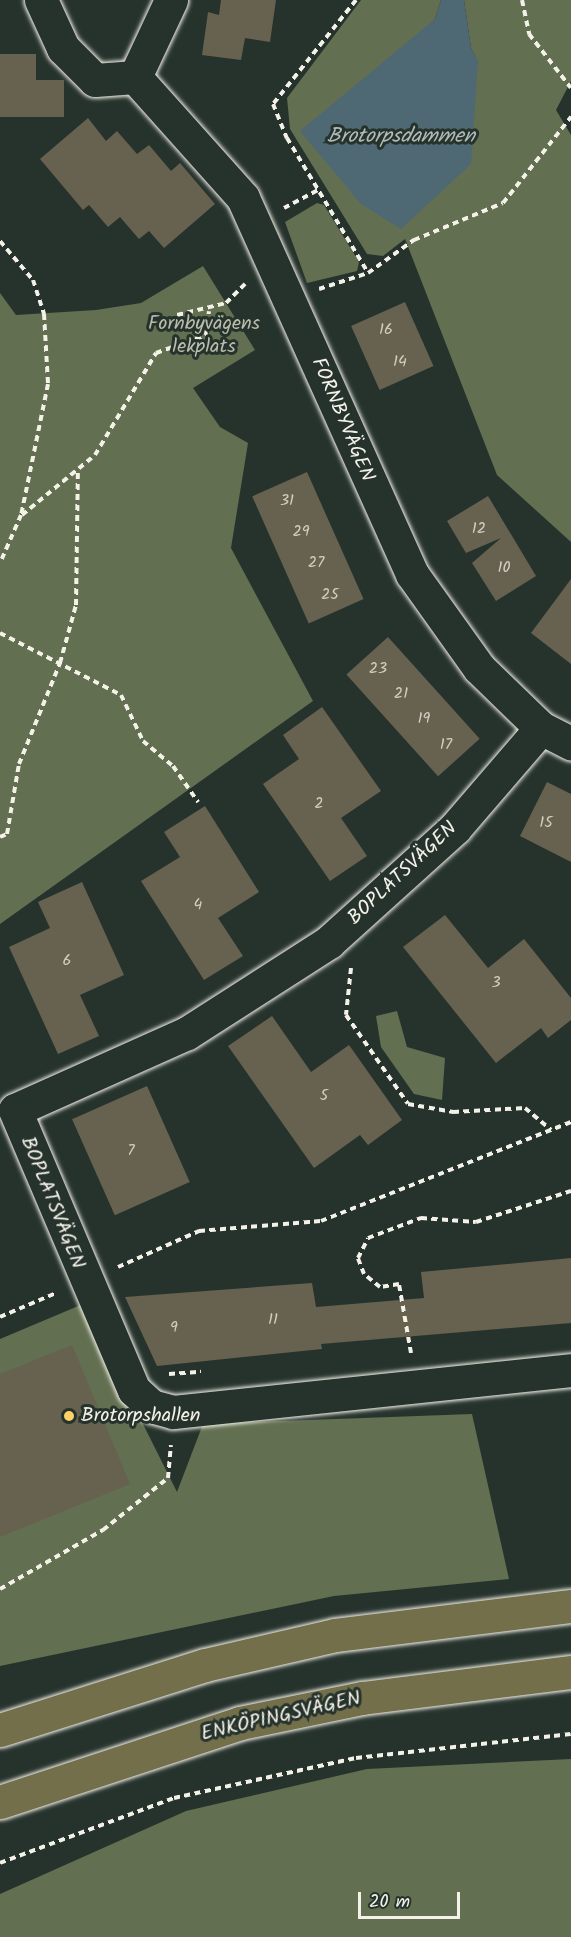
<!DOCTYPE html>
<meta charset="utf-8">
<style>
body{margin:0}
#map{position:relative;width:571px;height:1937px;overflow:hidden;background:#26332d;font-family:Kalam,sans-serif}
div>[style]{position:absolute}
[style*='--x']{left:calc(var(--x)*1px);top:calc(var(--y)*1px);width:calc(var(--w)*1px);rotate:calc(var(--a)*1deg)}
.green>*{inset:0;background:#626f50}
.water>*{inset:0;background:#4f6974}
.building>*{inset:0;background:#66624f;transform-origin:0 0}
.path>*{height:4px;margin-top:-2px;transform-origin:0;background:repeating-linear-gradient(90deg,#f4f1e8 0 6px,transparent 0 10.5px)}
.roads{filter:drop-shadow(0 0 2px #f4f1e8) drop-shadow(0 0 2px #f4f1e8)}
.minor>*{height:33px;margin:-16.5px;padding:0 16.5px;transform-origin:16.5px;border-radius:16.5px;background:#26332d}
.major>*{height:33px;margin:-16.5px;padding:0 16.5px;transform-origin:16.5px;border-radius:16.5px;background:#726f4a}
.dots>*{width:16px;height:16px;translate:-50% -50%;box-sizing:border-box;border:3px solid #26332d;border-radius:50%}
span{translate:-50% -50%;white-space:nowrap;text-align:center;line-height:1.15;-webkit-text-stroke:6px #26332d;paint-order:stroke}
.number-label{font-size:16px;color:#d0cdc2}
.number-label span{-webkit-text-stroke-width:0}
.park-label{font-size:20px;color:#babdab}
.street-label{font-size:20px;color:#f4f1e8}
.poi-label{font-size:20px;color:#f4f1e8}
.left{translate:0 -50%;text-align:left}
.water-label{font-size:21px;color:#b2bbba;font-style:italic}
.scale{position:absolute;left:358px;top:1892px;width:102px;height:27px;box-sizing:border-box;border:3px solid #f4f1e8;border-top:0;padding-left:8px;font-size:18px;line-height:21px;white-space:nowrap;color:#f4f1e8;-webkit-text-stroke:4px #26332d;paint-order:stroke}
</style>
<div id="map">
<div class="green">
<div style="clip-path:polygon(361px 0,441px 0,435px 19px,397px 55px,478px 62px,471px 48px,464px 0,571px 0,571px 81px,556px 110px,571px 135px,571px 542px,497px 475px,405px 239px,383px 256px,367px 254px,290px 129px,287px 98px)"></div>
<div style="clip-path:polygon(317px 203px,324px 205px,359px 262px,357px 271px,307px 283px,285px 222px)"></div>
<div style="clip-path:polygon(203px 266px,255px 350px,193px 388px,220px 427px,248px 443px,231px 548px,313px 701px,0 924px,0 293px,16px 315px,96px 310px,141px 303px)"></div>
<div style="clip-path:polygon(397px 1011px,407px 1047px,445px 1058px,442px 1100px,414px 1094px,381px 1047px,376px 1016px)"></div>
<div style="clip-path:polygon(83px 1304px,177px 1492px,203px 1424px,472px 1414px,509px 1579px,334px 1596px,0 1666px,0 1339px)"></div>
<div style="clip-path:polygon(571px 1759px,571px 1937px,0 1937px,0 1894px,186px 1811px,367px 1769px)"></div>
</div>
<div class="water">
<div style="clip-path:polygon(441px 0,464px 0,471px 48px,478px 61px,471px 164px,401px 229px,361px 204px,300px 131px,435px 19px)"></div>
</div>
<div class="building">
<div style="clip-path:polygon(221px 0,276px 0,270px 42px,245px 38px,241px 60px,202px 55px,208px 12px,219px 15px)"></div>
<div style="clip-path:polygon(0 54px,36px 54px,36px 80px,64px 80px,64px 117px,0 117px)"></div>
<div style="clip-path:polygon(88px 118px,106px 141px,117px 131px,137px 154px,149px 145px,171px 171px,180px 163px,215px 204px,164px 248px,149px 231px,139px 239px,120px 217px,108px 227px,89px 205px,83px 210px,40px 159px)"></div>
<div style="left:405px;top:302px;width:70px;height:59px;rotate:66deg"></div>
<div style="left:307px;top:472px;width:139px;height:60px;rotate:66deg"></div>
<div style="clip-path:polygon(488px 496px,536px 576px,496px 601px,472px 563px,501px 538px,466px 553px,447px 521px)"></div>
<div style="clip-path:polygon(571px 579px,571px 664px,531px 633px)"></div>
<div style="left:388px;top:637px;width:137px;height:56px;rotate:48deg"></div>
<div style="clip-path:polygon(322px 707px,381px 791px,341px 818px,367px 856px,330px 881px,263px 784px,299px 759px,283px 735px)"></div>
<div style="clip-path:polygon(547px 782px,571px 794px,571px 862px,520px 836px)"></div>
<div style="clip-path:polygon(205px 806px,259px 892px,218px 918px,243px 956px,204px 980px,141px 881px,180px 857px,164px 832px)"></div>
<div style="clip-path:polygon(82px 882px,124px 975px,80px 995px,99px 1036px,58px 1054px,9px 947px,50px 928px,38px 902px)"></div>
<div style="clip-path:polygon(445px 915px,488px 968px,524px 939px,571px 998px,571px 1020px,548px 1038px,541px 1028px,496px 1063px,403px 947px)"></div>
<div style="clip-path:polygon(272px 1016px,311px 1072px,349px 1045px,402px 1120px,368px 1145px,360px 1135px,314px 1168px,228px 1046px)"></div>
<div style="left:147px;top:1086px;width:105px;height:82px;rotate:66deg"></div>
<div style="clip-path:polygon(571px 1258px,571px 1323px,321px 1344px,322px 1349px,157px 1366px,125px 1297px,312px 1283px,316px 1307px,424px 1298px,421px 1272px)"></div>
<div style="clip-path:polygon(72px 1345px,130px 1484px,0 1537px,0 1374px)"></div>
</div>
<div class="path">
<div style="--x:356;--y:0;--w:133;--a:128.6"></div>
<div style="--x:273;--y:104;--w:37;--a:68"></div>
<div style="--x:287;--y:138;--w:157;--a:59"></div>
<div style="--x:522;--y:0;--w:35;--a:78"></div>
<div style="--x:529;--y:34;--w:68;--a:52.1"></div>
<div style="--x:284;--y:208;--w:38;--a:-28"></div>
<div style="--x:0;--y:241;--w:51;--a:49.8"></div>
<div style="--x:33;--y:280;--w:36;--a:72"></div>
<div style="--x:44;--y:314;--w:70;--a:86.7"></div>
<div style="--x:48;--y:384;--w:134;--a:101.6"></div>
<div style="--x:21;--y:515;--w:52;--a:113.6"></div>
<div style="--x:319;--y:289;--w:52;--a:-18.1"></div>
<div style="--x:368;--y:273;--w:57;--a:-35.7"></div>
<div style="--x:414;--y:240;--w:96;--a:-22.6"></div>
<div style="--x:503;--y:203;--w:110;--a:-51.7"></div>
<div style="--x:177;--y:315;--w:50;--a:-13.8"></div>
<div style="--x:226;--y:303;--w:27;--a:-45"></div>
<div style="--x:22;--y:515;--w:94;--a:-39.4"></div>
<div style="--x:95;--y:455;--w:119;--a:-59.1"></div>
<div style="--x:156;--y:353;--w:53;--a:-19.8"></div>
<div style="--x:206;--y:335;--w:24;--a:-83"></div>
<div style="--x:0;--y:633;--w:136;--a:27.1"></div>
<div style="--x:121;--y:695;--w:51;--a:64.4"></div>
<div style="--x:143;--y:741;--w:39;--a:40"></div>
<div style="--x:173;--y:766;--w:44;--a:55.2"></div>
<div style="--x:0;--y:837;--w:8;--a:-23"></div>
<div style="--x:7;--y:834;--w:71;--a:-80.3"></div>
<div style="--x:19;--y:764;--w:109;--a:-67.9"></div>
<div style="--x:60;--y:663;--w:60;--a:-74.6"></div>
<div style="--x:76;--y:605;--w:135;--a:-89.2"></div>
<div style="--x:351;--y:968;--w:47;--a:96.1"></div>
<div style="--x:346;--y:1015;--w:108;--a:55.1"></div>
<div style="--x:408;--y:1104;--w:46;--a:10.1"></div>
<div style="--x:453;--y:1112;--w:72;--a:-3.2"></div>
<div style="--x:525;--y:1108;--w:34;--a:40"></div>
<div style="--x:118;--y:1267;--w:89;--a:-24"></div>
<div style="--x:199;--y:1231;--w:122;--a:-4.7"></div>
<div style="--x:321;--y:1221;--w:269;--a:-21.6"></div>
<div style="--x:0;--y:1317;--w:61;--a:-23.2"></div>
<div style="--x:411;--y:1353;--w:70;--a:-99.9"></div>
<div style="--x:399;--y:1284;--w:19;--a:171"></div>
<div style="--x:380;--y:1287;--w:21;--a:-141"></div>
<div style="--x:364;--y:1274;--w:17;--a:-111"></div>
<div style="--x:358;--y:1258;--w:22;--a:-63"></div>
<div style="--x:368;--y:1238;--w:57;--a:-20.7"></div>
<div style="--x:421;--y:1218;--w:55;--a:4.2"></div>
<div style="--x:476;--y:1222;--w:100;--a:-18.1"></div>
<div style="--x:169;--y:1374;--w:32;--a:-4"></div>
<div style="--x:0;--y:1589;--w:119;--a:-29.8"></div>
<div style="--x:103;--y:1530;--w:83;--a:-38.7"></div>
<div style="--x:168;--y:1478;--w:33;--a:-85"></div>
<div style="--x:0;--y:1863;--w:186;--a:-20.5"></div>
<div style="--x:174;--y:1798;--w:186;--a:-12.4"></div>
<div style="--x:356;--y:1758;--w:216;--a:-6.4"></div>
</div>
<div class="roads">
<div class="minor">
<div style="--x:41;--y:0;--w:53;--a:65.4"></div>
<div style="--x:63;--y:48;--w:45;--a:45"></div>
<div style="--x:95;--y:80;--w:40;--a:-4.3"></div>
<div style="--x:135;--y:77;--w:162;--a:48.2"></div>
<div style="--x:243;--y:198;--w:412;--a:65.8"></div>
<div style="--x:412;--y:574;--w:115;--a:54.5"></div>
<div style="--x:479;--y:668;--w:86;--a:44.1"></div>
<div style="--x:541;--y:728;--w:34;--a:27"></div>
<div style="--x:135;--y:77;--w:85;--a:-64.9"></div>
<div style="--x:541;--y:728;--w:132;--a:130.7"></div>
<div style="--x:455;--y:828;--w:170;--a:137.9"></div>
<div style="--x:329;--y:942;--w:169;--a:147.3"></div>
<div style="--x:187;--y:1033;--w:188;--a:155.9"></div>
<div style="--x:15;--y:1110;--w:304;--a:67"></div>
<div style="--x:134;--y:1390;--w:23;--a:43"></div>
<div style="--x:151;--y:1406;--w:23;--a:15"></div>
<div style="--x:173;--y:1412;--w:400;--a:-6"></div>
</div>
<div class="major">
<div style="--x:0;--y:1730;--w:215;--a:-17.6"></div>
<div style="--x:205;--y:1665;--w:133;--a:-13"></div>
<div style="--x:335;--y:1635;--w:238;--a:-7"></div>
<div style="--x:0;--y:1802;--w:253;--a:-18.2"></div>
<div style="--x:240;--y:1723;--w:125;--a:-11.6"></div>
<div style="--x:362;--y:1698;--w:211;--a:-7.1"></div>
</div>
</div>
<div class="dots">
<div style="left:69px;top:1416px;background:#ffd166"></div>
</div>
<div class="number-label">
<span style="left:386px;top:330px">16</span>
<span style="left:400px;top:362px">14</span>
<span style="left:287px;top:501px">31</span>
<span style="left:479px;top:529px">12</span>
<span style="left:301px;top:532px">29</span>
<span style="left:316px;top:563px">27</span>
<span style="left:504px;top:568px">10</span>
<span style="left:330px;top:595px">25</span>
<span style="left:378px;top:669px">23</span>
<span style="left:401px;top:694px">21</span>
<span style="left:424px;top:719px">19</span>
<span style="left:446px;top:745px">17</span>
<span style="left:319px;top:804px">2</span>
<span style="left:546px;top:823px">15</span>
<span style="left:198px;top:905px">4</span>
<span style="left:67px;top:961px">6</span>
<span style="left:496px;top:983px">3</span>
<span style="left:324px;top:1096px">5</span>
<span style="left:131px;top:1151px">7</span>
<span style="left:273px;top:1320px">11</span>
<span style="left:174px;top:1328px">9</span>
</div>
<div class="park-label">
<span style="left:204px;top:336px">Fornbyvägens<br>lekplats</span>
</div>
<div class="street-label">
<span style="left:342px;top:420px;rotate:67deg">FORNBYVÄGEN</span>
<span style="left:403px;top:874px;rotate:-43deg">BOPLATSVÄGEN</span>
<span style="left:52px;top:1203px;rotate:68deg">BOPLATSVÄGEN</span>
<span style="left:281px;top:1717px;rotate:-13deg">ENKÖPINGSVÄGEN</span>
</div>
<div class="poi-label">
<span class="left" style="left:81px;top:1416px">Brotorpshallen</span>
</div>
<div class="water-label">
<span style="left:401px;top:137px">Brotorpsdammen</span>
</div>
<div class="scale">20 m</div>
</div>
